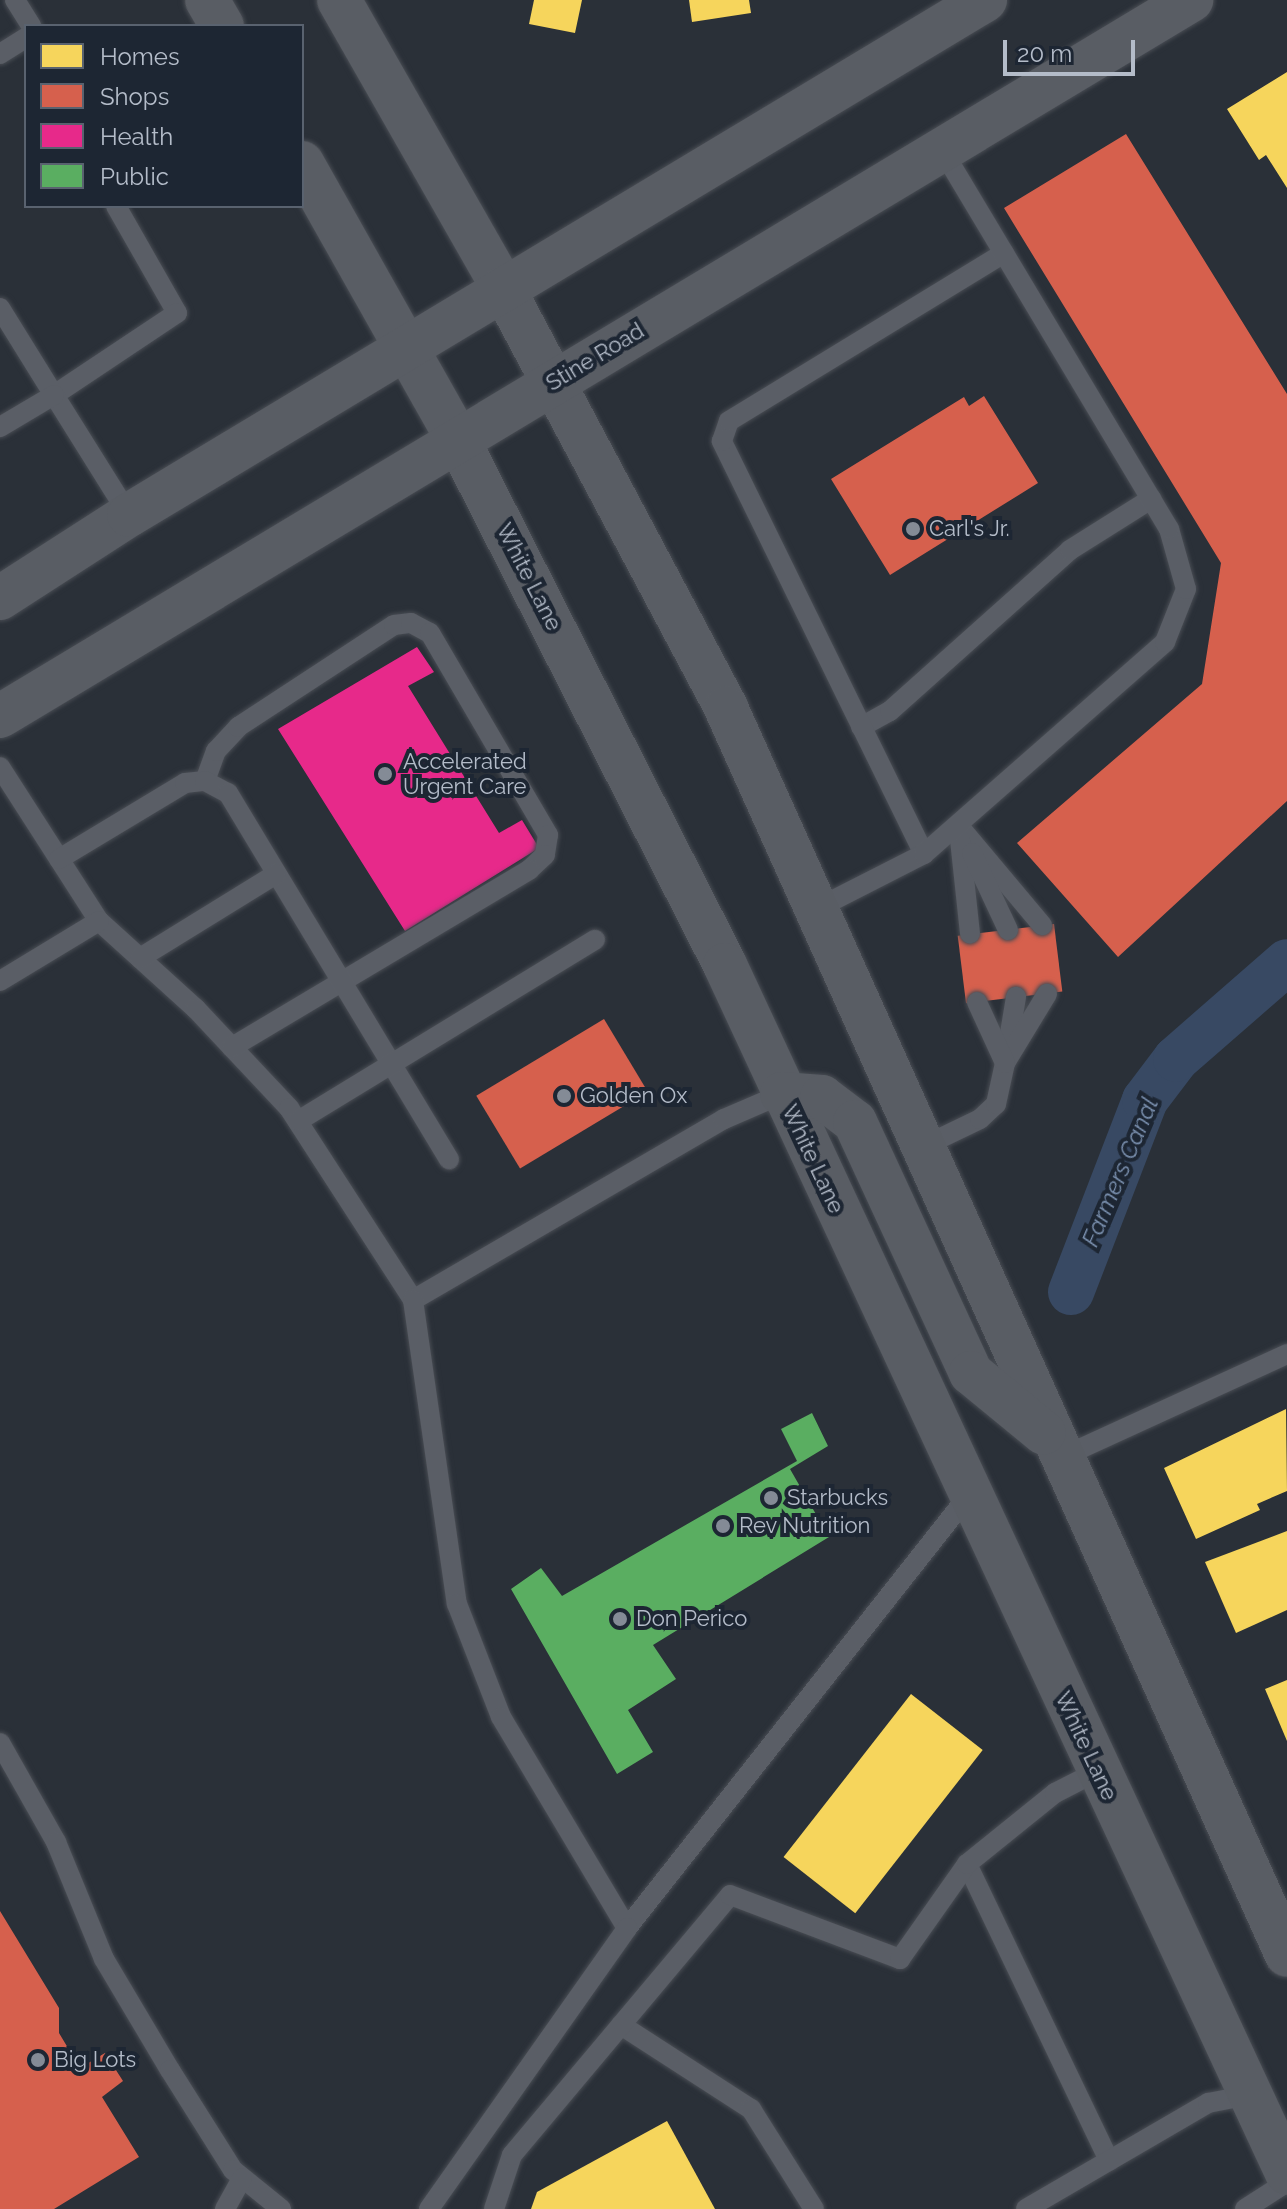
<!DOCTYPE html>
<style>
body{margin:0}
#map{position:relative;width:1287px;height:2209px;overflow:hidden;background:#2a3038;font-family:Raleway,sans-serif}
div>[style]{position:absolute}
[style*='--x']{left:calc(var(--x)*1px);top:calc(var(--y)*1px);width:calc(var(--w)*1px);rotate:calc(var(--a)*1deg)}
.homes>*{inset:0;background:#f6d55c;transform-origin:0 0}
.shops>*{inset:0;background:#d6604d;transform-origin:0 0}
.health>*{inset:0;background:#e7298a}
.public>*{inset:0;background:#5aae61}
.canal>*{height:46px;margin:-23px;padding:0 23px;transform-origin:23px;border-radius:23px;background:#384963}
.roads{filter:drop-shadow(0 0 2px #484c53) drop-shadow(0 0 2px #484c53)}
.lane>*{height:20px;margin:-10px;padding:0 10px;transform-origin:10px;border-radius:10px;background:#5a5e66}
.secondary>*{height:44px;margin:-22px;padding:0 22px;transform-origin:22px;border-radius:22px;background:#595d64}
.dots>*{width:22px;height:22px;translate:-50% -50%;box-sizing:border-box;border:4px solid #1d2633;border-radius:50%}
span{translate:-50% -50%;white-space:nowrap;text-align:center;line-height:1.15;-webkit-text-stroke:8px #1d2633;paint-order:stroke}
.street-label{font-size:22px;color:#b4bcc9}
.poi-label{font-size:22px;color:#b4bcc9}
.left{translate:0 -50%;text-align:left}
.water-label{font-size:24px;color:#7c92b1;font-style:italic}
.legend{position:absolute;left:24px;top:24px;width:280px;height:184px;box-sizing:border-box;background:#1d2633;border:2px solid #59626f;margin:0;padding:10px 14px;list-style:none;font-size:24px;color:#b4bcc9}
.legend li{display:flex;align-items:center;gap:16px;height:40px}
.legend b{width:40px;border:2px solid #59626f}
.scale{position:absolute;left:1003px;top:40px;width:132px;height:36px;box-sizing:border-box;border:4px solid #b4bcc9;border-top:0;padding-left:10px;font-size:24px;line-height:28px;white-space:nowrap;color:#b4bcc9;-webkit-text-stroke:6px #1d2633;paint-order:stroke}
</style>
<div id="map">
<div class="homes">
<div style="clip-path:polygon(534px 0,582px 0,575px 33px,529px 24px)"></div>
<div style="clip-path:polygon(689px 0,749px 0,751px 13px,692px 22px)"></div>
<div style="clip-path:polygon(1287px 72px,1287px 188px,1266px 155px,1259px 160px,1227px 109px)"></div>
<div style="clip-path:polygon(1286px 1409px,1287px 1491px,1257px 1504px,1260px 1510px,1196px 1539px,1164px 1468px)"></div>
<div style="clip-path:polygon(1287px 1531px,1287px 1610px,1236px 1633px,1205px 1562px)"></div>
<div style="clip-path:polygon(1287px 1680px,1287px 1741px,1265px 1689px)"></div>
<div style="left:911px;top:1694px;width:91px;height:207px;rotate:38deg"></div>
<div style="clip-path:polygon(667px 2121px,715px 2209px,531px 2209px,537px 2192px)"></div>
</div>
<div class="shops">
<div style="clip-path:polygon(1126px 134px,1287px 394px,1287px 801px,1118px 957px,1017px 843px,1202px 684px,1221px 563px,1004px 208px)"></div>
<div style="clip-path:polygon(984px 396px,1038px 483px,890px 575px,831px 479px,964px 397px,969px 406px)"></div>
<div style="left:1054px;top:924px;width:68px;height:97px;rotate:83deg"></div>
<div style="left:604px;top:1019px;width:85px;height:149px;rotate:59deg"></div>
<div style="clip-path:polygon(0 1911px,59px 2008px,59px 2033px,80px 2068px,105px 2053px,123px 2081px,102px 2097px,139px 2157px,54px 2209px,0 2209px)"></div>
</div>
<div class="health">
<div style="clip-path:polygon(417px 647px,434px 672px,408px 686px,499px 833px,522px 820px,539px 848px,405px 931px,278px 729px)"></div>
</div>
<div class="public">
<div style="clip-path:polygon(812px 1413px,828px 1446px,790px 1469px,829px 1537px,653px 1645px,676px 1679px,628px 1710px,653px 1752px,617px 1774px,511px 1589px,541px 1568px,562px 1596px,797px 1461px,781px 1429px)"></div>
</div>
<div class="canal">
<div style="--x:1071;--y:1292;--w:206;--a:-68.9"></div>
<div style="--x:1145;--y:1100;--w:51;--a:-52.9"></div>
<div style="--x:1176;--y:1059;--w:147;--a:-41.1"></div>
</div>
<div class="roads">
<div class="lane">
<div style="--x:15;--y:0;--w:31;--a:58"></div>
<div style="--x:0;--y:54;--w:31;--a:-32"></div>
<div style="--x:116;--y:206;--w:123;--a:60.3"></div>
<div style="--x:177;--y:313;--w:148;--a:146.3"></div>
<div style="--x:54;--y:395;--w:142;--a:58"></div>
<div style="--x:0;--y:308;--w:102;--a:58.2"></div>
<div style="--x:54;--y:395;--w:63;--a:149.3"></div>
<div style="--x:861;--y:727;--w:33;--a:-29"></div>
<div style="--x:890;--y:711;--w:241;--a:-41.8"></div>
<div style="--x:1070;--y:550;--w:96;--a:-32.2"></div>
<div style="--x:0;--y:767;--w:183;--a:57.3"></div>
<div style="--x:99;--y:921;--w:131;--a:42.2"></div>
<div style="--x:196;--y:1009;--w:136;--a:46.8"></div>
<div style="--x:289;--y:1108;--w:229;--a:57.1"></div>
<div style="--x:413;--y:1300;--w:360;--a:-30.2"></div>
<div style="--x:724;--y:1119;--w:63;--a:-23.3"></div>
<div style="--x:205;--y:781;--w:32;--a:-70"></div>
<div style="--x:216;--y:751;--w:33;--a:-47"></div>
<div style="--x:238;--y:727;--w:186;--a:-33.2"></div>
<div style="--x:394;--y:625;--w:17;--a:-7"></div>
<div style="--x:411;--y:623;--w:21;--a:28"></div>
<div style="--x:430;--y:633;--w:234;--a:59.7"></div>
<div style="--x:548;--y:835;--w:20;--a:99"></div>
<div style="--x:545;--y:855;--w:22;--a:137"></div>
<div style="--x:529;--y:870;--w:346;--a:149.2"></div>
<div style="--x:958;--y:825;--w:131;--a:50"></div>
<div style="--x:960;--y:840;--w:94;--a:83.9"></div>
<div style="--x:972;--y:853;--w:85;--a:64.9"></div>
<div style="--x:924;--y:854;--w:460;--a:-116.1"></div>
<div style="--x:722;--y:441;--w:21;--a:-71"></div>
<div style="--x:729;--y:421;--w:322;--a:-31.4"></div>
<div style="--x:59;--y:859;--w:147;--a:-31.1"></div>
<div style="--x:185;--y:783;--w:20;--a:-6"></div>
<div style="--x:205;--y:781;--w:26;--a:28"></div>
<div style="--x:228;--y:793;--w:428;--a:58.9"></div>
<div style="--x:814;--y:910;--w:123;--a:-27"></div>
<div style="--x:924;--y:854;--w:321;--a:-41.3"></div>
<div style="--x:1165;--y:642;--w:57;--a:-68.4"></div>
<div style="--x:1186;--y:589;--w:62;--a:-105.8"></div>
<div style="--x:1169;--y:529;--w:443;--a:-120.9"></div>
<div style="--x:140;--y:958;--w:160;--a:-31.7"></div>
<div style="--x:0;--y:981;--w:116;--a:-31.2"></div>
<div style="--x:1007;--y:1051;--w:55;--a:-80.5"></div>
<div style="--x:1005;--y:1063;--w:81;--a:-58.7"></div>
<div style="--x:298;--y:1121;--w:348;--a:-31.4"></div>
<div style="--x:922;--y:1147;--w:64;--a:-25.8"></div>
<div style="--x:980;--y:1119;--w:22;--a:-43"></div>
<div style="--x:996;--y:1104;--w:42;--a:-77.6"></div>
<div style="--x:1005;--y:1063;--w:67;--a:-114.7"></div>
<div style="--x:413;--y:1300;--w:307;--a:81.8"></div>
<div style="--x:457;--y:1604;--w:121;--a:68.7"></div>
<div style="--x:501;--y:1717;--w:246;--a:59.2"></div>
<div style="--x:627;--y:1928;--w:550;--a:-51.71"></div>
<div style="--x:1060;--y:1458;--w:250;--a:-24.6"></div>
<div style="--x:0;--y:1743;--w:114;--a:60.5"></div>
<div style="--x:56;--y:1842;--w:126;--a:67.7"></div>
<div style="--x:104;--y:1959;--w:129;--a:59.3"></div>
<div style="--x:170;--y:2070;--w:118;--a:57.8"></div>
<div style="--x:233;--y:2170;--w:62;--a:39.1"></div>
<div style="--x:967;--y:1864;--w:329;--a:64.4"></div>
<div style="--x:621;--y:2025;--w:155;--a:32.9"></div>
<div style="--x:751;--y:2109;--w:118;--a:57.8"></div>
<div style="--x:225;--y:2209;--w:35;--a:-61"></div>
<div style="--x:429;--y:2209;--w:344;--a:-54.8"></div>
<div style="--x:494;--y:2209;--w:57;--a:-71.6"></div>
<div style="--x:512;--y:2155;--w:339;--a:-50"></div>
<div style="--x:730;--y:1895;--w:182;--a:20.6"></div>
<div style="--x:900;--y:1959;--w:116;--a:-54.8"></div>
<div style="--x:967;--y:1864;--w:113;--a:-38.9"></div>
<div style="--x:1055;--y:1793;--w:48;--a:-27.1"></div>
<div style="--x:1026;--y:2209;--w:211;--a:-30.2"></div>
<div style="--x:1208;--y:2103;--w:42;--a:-11"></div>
<div style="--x:1245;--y:2209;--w:50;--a:-32.7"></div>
</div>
<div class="secondary">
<div style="--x:207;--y:0;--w:30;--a:60"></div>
<div style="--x:339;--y:0;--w:331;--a:60.3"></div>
<div style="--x:503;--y:288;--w:476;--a:62"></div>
<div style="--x:726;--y:708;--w:1367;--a:65.78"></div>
<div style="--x:302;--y:163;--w:318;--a:60.6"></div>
<div style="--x:458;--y:440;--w:589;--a:63.04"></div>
<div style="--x:725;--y:965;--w:1332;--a:65.05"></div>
<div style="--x:0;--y:598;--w:153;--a:-32.8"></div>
<div style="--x:129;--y:515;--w:999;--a:-31.03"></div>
<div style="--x:0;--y:716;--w:1390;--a:-31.01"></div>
<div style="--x:782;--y:1094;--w:40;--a:4.3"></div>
<div style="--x:822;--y:1097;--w:41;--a:37.1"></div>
<div style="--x:855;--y:1122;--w:277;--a:65.2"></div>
<div style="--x:971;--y:1373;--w:94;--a:39.4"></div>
</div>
</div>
<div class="dots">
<div style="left:913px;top:529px;background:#848b96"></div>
<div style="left:385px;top:774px;background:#848b96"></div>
<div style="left:564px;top:1096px;background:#848b96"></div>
<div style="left:771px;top:1498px;background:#848b96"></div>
<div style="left:723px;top:1526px;background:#848b96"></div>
<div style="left:620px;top:1619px;background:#848b96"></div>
<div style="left:38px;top:2060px;background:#848b96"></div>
</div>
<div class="street-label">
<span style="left:595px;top:357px;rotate:-31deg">Stine Road</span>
<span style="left:529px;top:577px;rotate:63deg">White Lane</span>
<span style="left:813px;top:1159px;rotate:65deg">White Lane</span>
<span style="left:1086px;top:1746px;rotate:65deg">White Lane</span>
</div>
<div class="poi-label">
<span class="left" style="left:929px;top:529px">Carl's Jr.</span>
<span class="left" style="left:403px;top:774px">Accelerated<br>Urgent Care</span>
<span class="left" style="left:580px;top:1096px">Golden Ox</span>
<span class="left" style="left:787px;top:1498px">Starbucks</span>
<span class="left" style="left:739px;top:1526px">Rev Nutrition</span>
<span class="left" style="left:636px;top:1619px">Don Perico</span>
<span class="left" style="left:54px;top:2060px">Big Lots</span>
</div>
<div class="water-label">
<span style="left:1120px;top:1172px;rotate:-67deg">Farmers Canal</span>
</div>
<ul class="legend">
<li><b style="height:22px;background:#f6d55c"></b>Homes</li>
<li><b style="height:22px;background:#d6604d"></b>Shops</li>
<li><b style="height:22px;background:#e7298a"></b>Health</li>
<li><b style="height:22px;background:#5aae61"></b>Public</li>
</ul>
<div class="scale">20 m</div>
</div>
